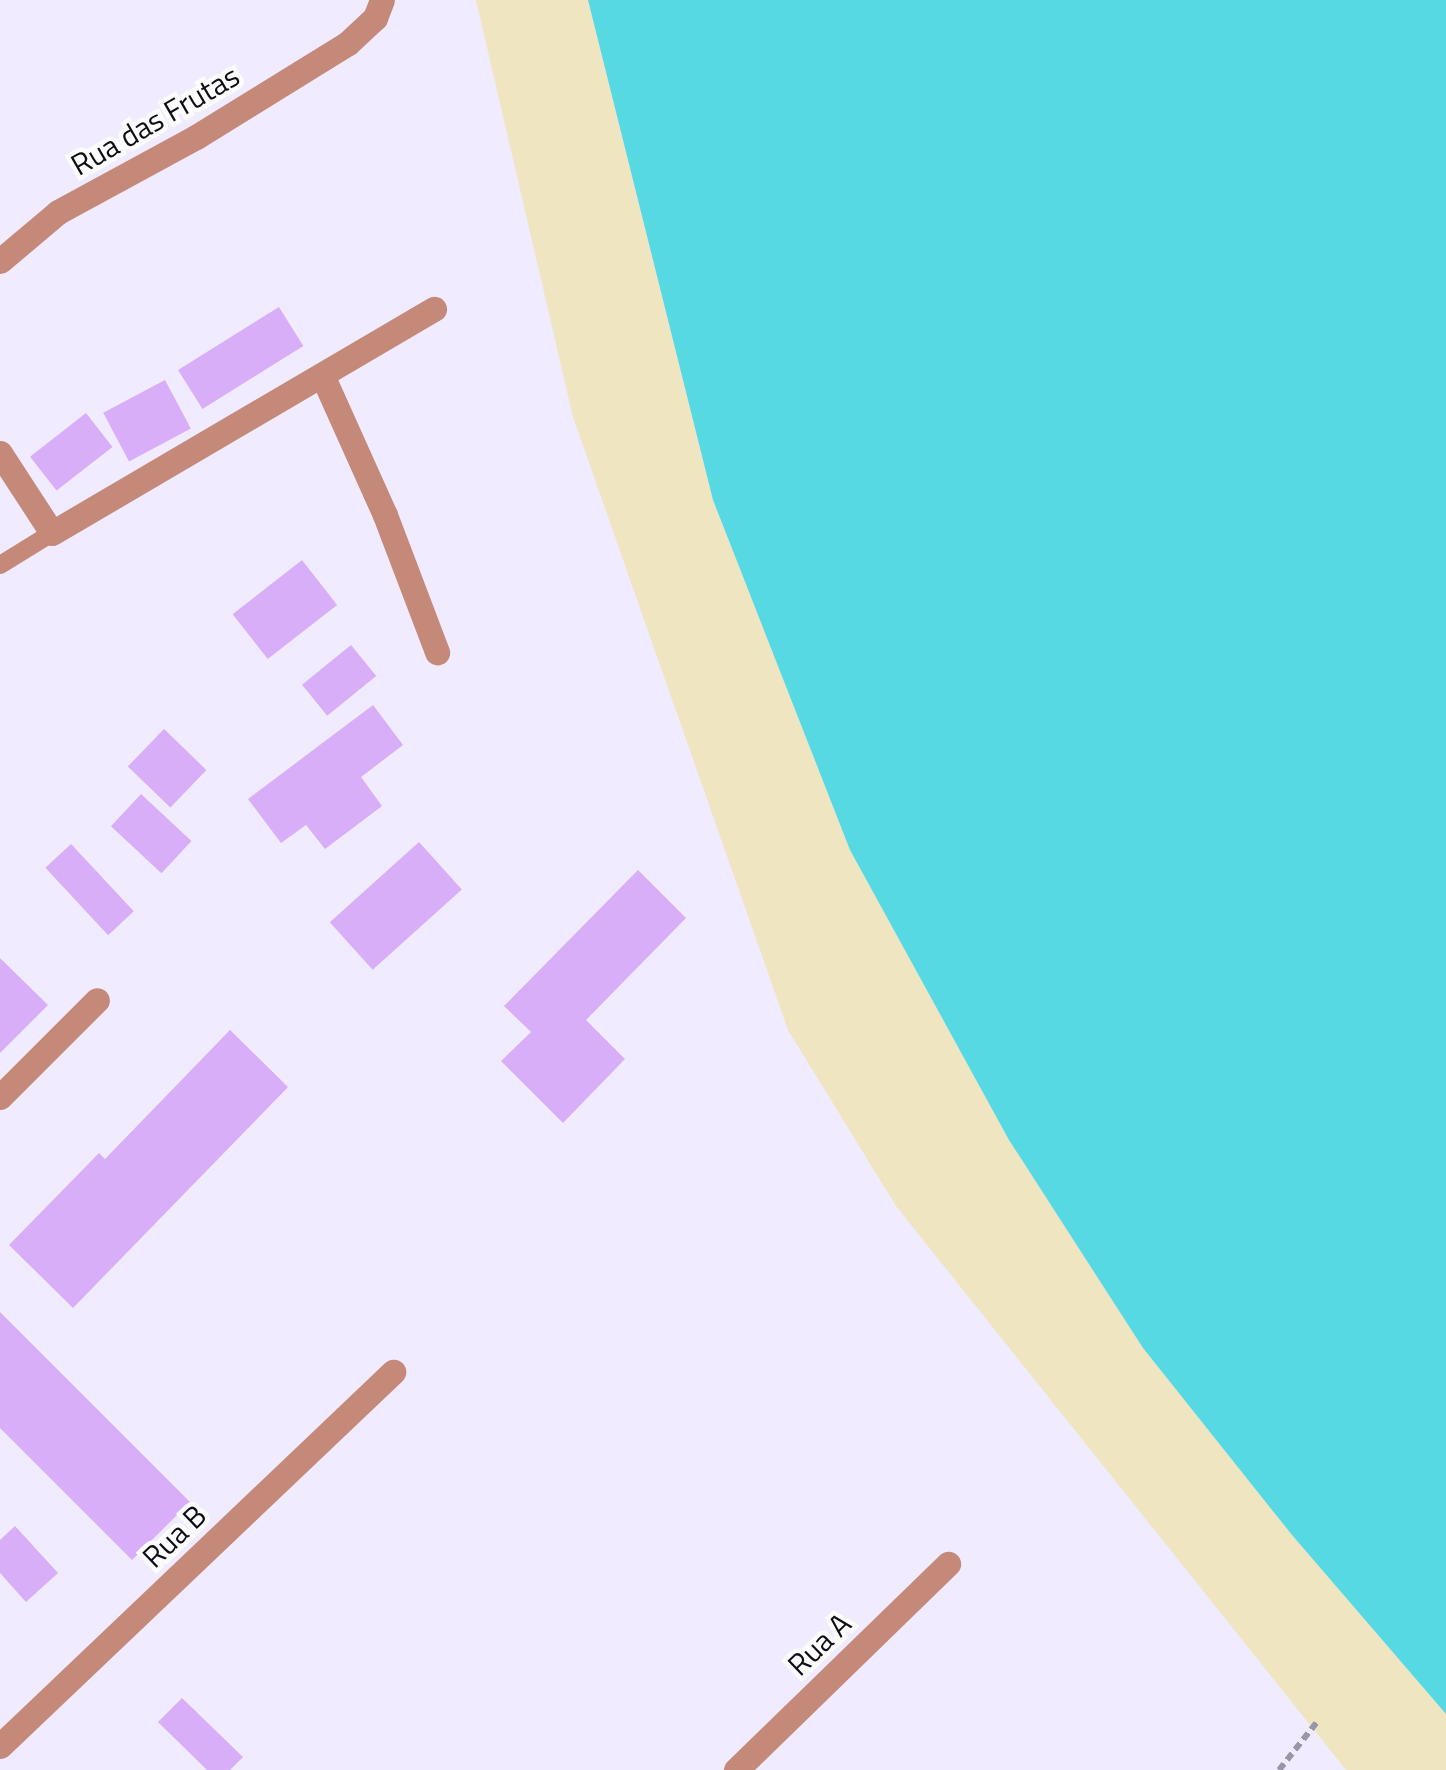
<!DOCTYPE html>
<style>
body{margin:0}
#map{position:relative;width:1446px;height:1770px;overflow:hidden;background:#f0ebfe;font-family:"Titillium Web",sans-serif}
div>[style]{position:absolute}
[style*='--x']{left:calc(var(--x)*1px);top:calc(var(--y)*1px);width:calc(var(--w)*1px);rotate:calc(var(--a)*1deg)}
.sand>*{inset:0;background:#efe5c0}
.water>*{inset:0;background:#56d9e2}
.building>*{inset:0;background:#d9aef9;transform-origin:0 0}
.path>*{height:6px;margin-top:-3px;transform-origin:0;background:repeating-linear-gradient(90deg,#9996a5 0 8px,transparent 0 13px)}
.service>*{height:18px;margin:-9px;padding:0 9px;transform-origin:9px;border-radius:9px;background:#c58979}
.minor>*{height:25px;margin:-12.5px;padding:0 12.5px;transform-origin:12.5px;border-radius:12.5px;background:#c58979}
span{translate:-50% -50%;white-space:nowrap;text-align:center;line-height:1.15;-webkit-text-stroke:9px #fcfcfc;paint-order:stroke}
.street-label{font-size:30px;color:#0e0c16}
</style>
<div id="map">
<div class="sand">
<div style="clip-path:polygon(476px 0,588px 0,713px 500px,850px 850px,1009px 1140px,1143px 1348px,1292px 1535px,1446px 1714px,1446px 1770px,1346px 1770px,896px 1206px,788px 1030px,573px 417px)"></div>
</div>
<div class="water">
<div style="clip-path:polygon(588px 0,1446px 0,1446px 1714px,1292px 1535px,1143px 1348px,1009px 1140px,850px 850px,713px 500px)"></div>
</div>
<div class="building">
<div style="left:279px;top:307px;width:46px;height:119px;rotate:58deg"></div>
<div style="left:165px;top:380px;width:55px;height:70px;rotate:62deg"></div>
<div style="left:86px;top:413px;width:43px;height:71px;rotate:52deg"></div>
<div style="left:302px;top:560px;width:57px;height:88px;rotate:52deg"></div>
<div style="left:351px;top:645px;width:40px;height:63px;rotate:51deg"></div>
<div style="clip-path:polygon(373px 705px,403px 745px,361px 777px,382px 806px,325px 849px,306px 825px,281px 843px,248px 799px)"></div>
<div style="left:164px;top:729px;width:59px;height:52px;rotate:44deg"></div>
<div style="left:141px;top:794px;width:69px;height:44px;rotate:43deg"></div>
<div style="left:419px;top:842px;width:64px;height:120px;rotate:48deg"></div>
<div style="left:71px;top:844px;width:92px;height:35px;rotate:47deg"></div>
<div style="clip-path:polygon(638px 870px,686px 918px,586px 1020px,625px 1059px,563px 1123px,501px 1061px,531px 1032px,504px 1006px)"></div>
<div style="clip-path:polygon(0 958px,48px 1005px,0 1053px)"></div>
<div style="clip-path:polygon(230px 1030px,288px 1087px,73px 1308px,9px 1245px,99px 1153px,105px 1159px)"></div>
<div style="clip-path:polygon(0 1312px,190px 1502px,132px 1560px,0 1428px)"></div>
<div style="clip-path:polygon(15px 1526px,58px 1573px,26px 1602px,0 1573px,0 1540px)"></div>
<div style="clip-path:polygon(182px 1698px,243px 1757px,230px 1770px,207px 1770px,158px 1722px)"></div>
</div>
<div class="path">
<div style="--x:1279;--y:1770;--w:61;--a:-51.6"></div>
</div>
<div class="service">
<div style="--x:0;--y:565;--w:61;--a:-31.6"></div>
</div>
<div class="minor">
<div style="--x:0;--y:261;--w:76;--a:-40.2"></div>
<div style="--x:58;--y:212;--w:157;--a:-28.5"></div>
<div style="--x:196;--y:137;--w:179;--a:-31.7"></div>
<div style="--x:348;--y:43;--w:37;--a:-43"></div>
<div style="--x:375;--y:18;--w:19;--a:-69"></div>
<div style="--x:323;--y:377;--w:151;--a:65.8"></div>
<div style="--x:385;--y:515;--w:147;--a:69.2"></div>
<div style="--x:0;--y:453;--w:95;--a:57"></div>
<div style="--x:52;--y:533;--w:443;--a:-30.4"></div>
<div style="--x:0;--y:1097;--w:137;--a:-45"></div>
<div style="--x:0;--y:1746;--w:543;--a:-43.58"></div>
<div style="--x:736;--y:1770;--w:296;--a:-44.2"></div>
</div>
<div class="street-label">
<span style="left:155px;top:120px;rotate:-30deg">Rua das Frutas</span>
<span style="left:174px;top:1536px;rotate:-44deg">Rua B</span>
<span style="left:819px;top:1644px;rotate:-44deg">Rua A</span>
</div>
</div>
